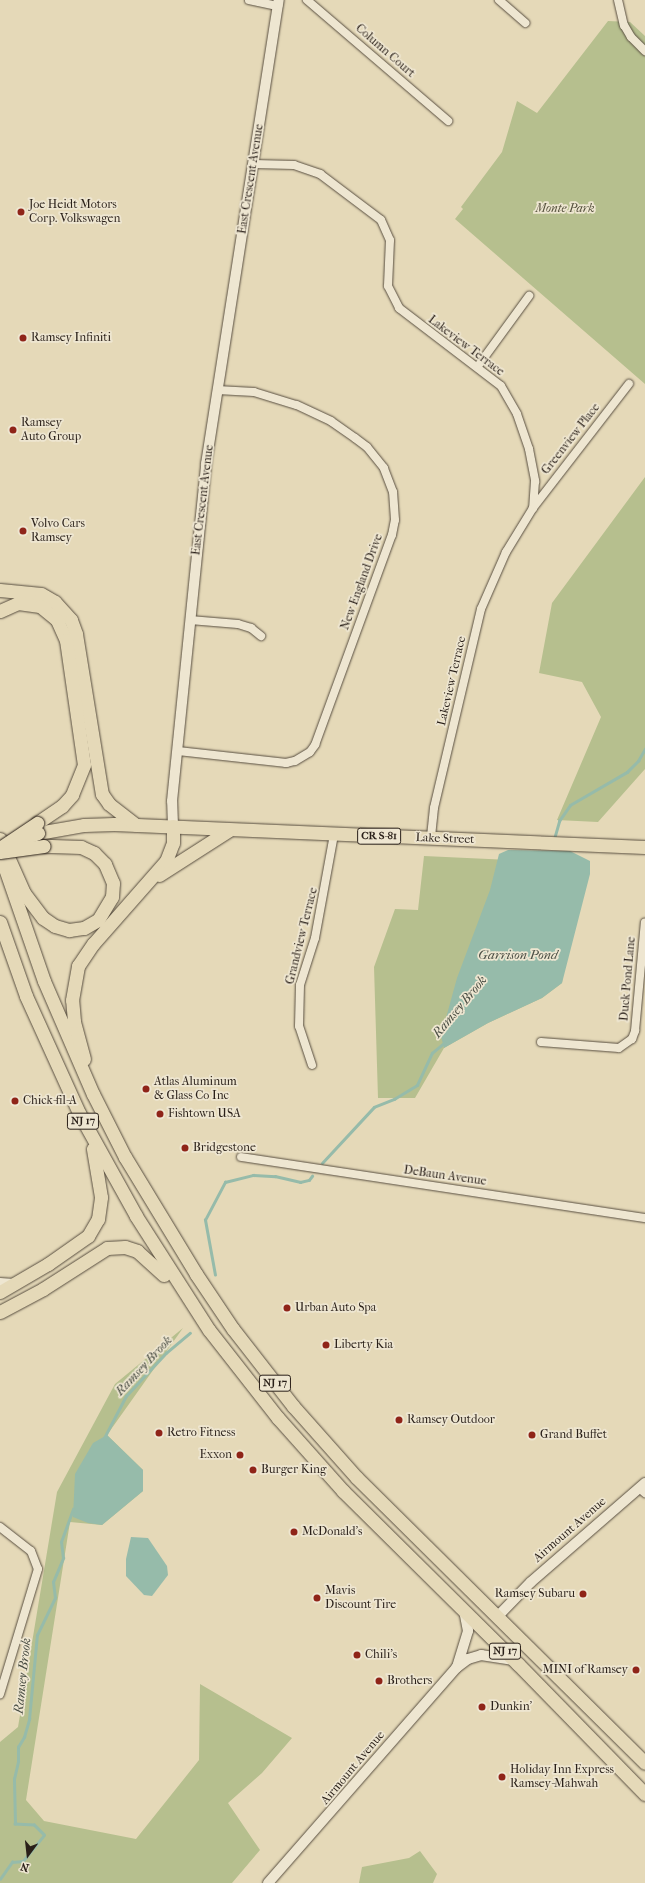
<!DOCTYPE html>
<style>
body{margin:0}
#map{position:relative;width:645px;height:1883px;overflow:hidden;background:#e5d9b8;font-family:"IM FELL French Canon",serif}
div>[style]{position:absolute}
[style*='--x']{left:calc(var(--x)*1px);top:calc(var(--y)*1px);width:calc(var(--w)*1px);rotate:calc(var(--a)*1deg)}
.green>*{inset:0;background:#b6bf8e}
.water>*{inset:0;background:#96bbaa}
.stream>*{height:2.5px;margin:-1.25px;padding:0 1.25px;transform-origin:1.25px;border-radius:1.25px;background:#96bbaa}
.roads{filter:drop-shadow(0 0 1px #584e40) drop-shadow(0 0 1px #584e40)}
.minor>*{height:8px;margin:-4px;padding:0 4px;transform-origin:4px;border-radius:4px;background:#eee6d1}
.tertiary>*{height:10px;margin:-5px;padding:0 5px;transform-origin:5px;border-radius:5px;background:#eee6d1}
.primary>*{height:13px;margin:-6.5px;padding:0 6.5px;transform-origin:6.5px;border-radius:6.5px;background:#e5d9b8}
.trunk>*{height:13px;margin:-6.5px;padding:0 6.5px;transform-origin:6.5px;border-radius:6.5px;background:#e5d9b8}
.bridges{filter:drop-shadow(0 0 1px #291f18) drop-shadow(0 0 1px #291f18)}
.primary-bridge>*{height:13px;margin:-6.5px;padding:0 6.5px;transform-origin:6.5px;border-radius:6.5px;background:#e5d9b8}
.trunk-bridge>*{height:13px;margin:-6.5px;padding:0 6.5px;transform-origin:6.5px;border-radius:6.5px;background:#e5d9b8}
.dots>*{width:11px;height:11px;translate:-50% -50%;box-sizing:border-box;border:2px solid #eee6d1;border-radius:50%}
span{translate:-50% -50%;white-space:nowrap;text-align:center;line-height:1.15;-webkit-text-stroke:3.5px #eee6d1;paint-order:stroke}
.shield-label span{padding:1px 3px;background:#eee6d1;border:1px solid;border-radius:3px;-webkit-text-stroke-width:0}
.shield-label{font-size:11px;color:#291f18;font-weight:700}
.street-label{font-size:12px;color:#291f18}
.poi-label{font-size:12px;color:#291f18}
.left{translate:0 -50%;text-align:left}
.right{translate:-100% -50%;text-align:right}
.park-label{font-size:12px;color:#534f3b;font-style:italic}
.water-label{font-size:13px;color:#4a4e44;font-style:italic}
.north{position:absolute;left:8px;top:1835px;width:40px;height:40px;-webkit-text-stroke:3px #eee6d1;paint-order:stroke;rotate:195deg;font-size:11px;font-weight:700;line-height:16px;text-align:center;color:#291f18}
.north::after{content:'';display:block;margin:auto;width:14px;height:18px;background:#291f18;clip-path:polygon(50% 0,100% 100%,50% 72%,0 100%)}
</style>
<div id="map">
<div class="green">
<div style="clip-path:polygon(608px 21px,630px 22px,645px 36px,645px 384px,455px 219px,463px 209px,461px 207px,502px 152px,517px 101px,537px 113px)"></div>
<div style="clip-path:polygon(645px 477px,645px 769px,598px 822px,557px 820px,601px 717px,582px 682px,539px 673px,552px 603px)"></div>
<div style="clip-path:polygon(424px 856px,576px 863px,562px 983px,542px 998px,488px 1023px,444px 1048px,415px 1098px,378px 1098px,374px 967px,395px 909px,418px 910px)"></div>
<div style="clip-path:polygon(183px 1328px,107px 1435px,143px 1470px,143px 1491px,102px 1525px,70px 1522px,26px 1800px,44px 1821px,136px 1839px,199px 1760px,200px 1684px,292px 1738px,262px 1773px,228px 1803px,260px 1850px,232px 1883px,0 1883px,0 1742px,18px 1727px,57px 1492px,115px 1384px)"></div>
<div style="clip-path:polygon(420px 1851px,437px 1874px,433px 1883px,359px 1883px,362px 1867px,409px 1858px)"></div>
</div>
<div class="water">
<div style="clip-path:polygon(508px 850px,570px 851px,590px 861px,590px 874px,562px 983px,542px 998px,488px 1023px,444px 1048px,441px 1036px,457px 978px,490px 890px,499px 854px)"></div>
<div style="clip-path:polygon(107px 1435px,143px 1470px,143px 1491px,102px 1525px,88px 1523px,73px 1517px,75px 1474px,93px 1443px)"></div>
<div style="clip-path:polygon(131px 1537px,148px 1538px,167px 1566px,168px 1575px,152px 1596px,144px 1595px,126px 1576px,126px 1559px)"></div>
</div>
<div class="stream">
<div style="--x:554;--y:839;--w:19;--a:-74"></div>
<div style="--x:559;--y:821;--w:19;--a:-55"></div>
<div style="--x:570;--y:805;--w:66;--a:-30.1"></div>
<div style="--x:627;--y:772;--w:16;--a:-45"></div>
<div style="--x:638;--y:761;--w:14;--a:-60"></div>
<div style="--x:322;--y:1163;--w:76;--a:-47.1"></div>
<div style="--x:374;--y:1107;--w:22;--a:-22"></div>
<div style="--x:394;--y:1099;--w:27;--a:-31"></div>
<div style="--x:417;--y:1085;--w:35;--a:-65"></div>
<div style="--x:432;--y:1053;--w:16;--a:-40"></div>
<div style="--x:215;--y:1275;--w:56;--a:-100.3"></div>
<div style="--x:205;--y:1220;--w:43;--a:-62.2"></div>
<div style="--x:225;--y:1182;--w:29;--a:-14"></div>
<div style="--x:253;--y:1175;--w:22;--a:3"></div>
<div style="--x:275;--y:1176;--w:26;--a:13"></div>
<div style="--x:300;--y:1182;--w:9;--a:-13"></div>
<div style="--x:309;--y:1180;--w:5;--a:-53"></div>
<div style="--x:104;--y:1438;--w:47;--a:-62.4"></div>
<div style="--x:126;--y:1396;--w:59;--a:-47.1"></div>
<div style="--x:166;--y:1353;--w:31;--a:-40"></div>
<div style="--x:0;--y:1879;--w:21;--a:-55"></div>
<div style="--x:12;--y:1862;--w:11;--a:-5"></div>
<div style="--x:23;--y:1861;--w:33;--a:-51"></div>
<div style="--x:44;--y:1835;--w:14;--a:-135"></div>
<div style="--x:34;--y:1825;--w:19;--a:-177"></div>
<div style="--x:15;--y:1824;--w:45;--a:-91.3"></div>
<div style="--x:14;--y:1779;--w:18;--a:-77"></div>
<div style="--x:18;--y:1761;--w:14;--a:-90"></div>
<div style="--x:18;--y:1747;--w:12;--a:-59"></div>
<div style="--x:24;--y:1737;--w:19;--a:-74"></div>
<div style="--x:29;--y:1719;--w:84;--a:-84.6"></div>
<div style="--x:37;--y:1635;--w:41;--a:-64.1"></div>
<div style="--x:55;--y:1598;--w:16;--a:-97"></div>
<div style="--x:53;--y:1582;--w:26;--a:-67"></div>
<div style="--x:63;--y:1558;--w:16;--a:-97"></div>
<div style="--x:61;--y:1542;--w:35;--a:-70"></div>
</div>
<div class="roads">
<div class="minor">
<div style="--x:249;--y:0;--w:30;--a:12"></div>
<div style="--x:307;--y:0;--w:186;--a:40.6"></div>
<div style="--x:499;--y:0;--w:35;--a:41"></div>
<div style="--x:618;--y:0;--w:26;--a:77"></div>
<div style="--x:624;--y:25;--w:14;--a:60"></div>
<div style="--x:631;--y:37;--w:20;--a:45"></div>
<div style="--x:254;--y:164;--w:40;--a:1.4"></div>
<div style="--x:294;--y:165;--w:28;--a:19"></div>
<div style="--x:320;--y:174;--w:76;--a:37"></div>
<div style="--x:381;--y:220;--w:22;--a:66"></div>
<div style="--x:390;--y:240;--w:46;--a:92.5"></div>
<div style="--x:388;--y:286;--w:25;--a:63"></div>
<div style="--x:399;--y:308;--w:128;--a:37.4"></div>
<div style="--x:501;--y:386;--w:32;--a:60"></div>
<div style="--x:517;--y:414;--w:37;--a:71"></div>
<div style="--x:529;--y:449;--w:33;--a:79"></div>
<div style="--x:535;--y:481;--w:27;--a:94"></div>
<div style="--x:533;--y:508;--w:52;--a:121.5"></div>
<div style="--x:506;--y:552;--w:62;--a:113.7"></div>
<div style="--x:481;--y:609;--w:204;--a:103.3"></div>
<div style="--x:434;--y:808;--w:30;--a:96"></div>
<div style="--x:478;--y:366;--w:87;--a:-53.9"></div>
<div style="--x:533;--y:508;--w:157;--a:-52.3"></div>
<div style="--x:190;--y:620;--w:48;--a:4.8"></div>
<div style="--x:238;--y:624;--w:14;--a:17"></div>
<div style="--x:251;--y:628;--w:13;--a:39"></div>
<div style="--x:178;--y:751;--w:109;--a:6.3"></div>
<div style="--x:286;--y:763;--w:9;--a:-13"></div>
<div style="--x:295;--y:761;--w:17;--a:-31"></div>
<div style="--x:310;--y:752;--w:9;--a:-54"></div>
<div style="--x:315;--y:745;--w:224;--a:-69.9"></div>
<div style="--x:392;--y:535;--w:15;--a:-79"></div>
<div style="--x:395;--y:520;--w:28;--a:-94"></div>
<div style="--x:393;--y:492;--w:26;--a:-111"></div>
<div style="--x:384;--y:468;--w:27;--a:-129"></div>
<div style="--x:367;--y:447;--w:15;--a:-143"></div>
<div style="--x:355;--y:438;--w:29;--a:-145"></div>
<div style="--x:331;--y:421;--w:38;--a:-155"></div>
<div style="--x:296;--y:405;--w:44;--a:-162.8"></div>
<div style="--x:254;--y:392;--w:37;--a:-177"></div>
<div style="--x:541;--y:1042;--w:78;--a:4.4"></div>
<div style="--x:619;--y:1048;--w:16;--a:-35"></div>
<div style="--x:632;--y:1039;--w:9;--a:-69"></div>
<div style="--x:635;--y:1031;--w:109;--a:-84.8"></div>
<div style="--x:312;--y:1065;--w:41;--a:-108.4"></div>
<div style="--x:299;--y:1026;--w:41;--a:-88.6"></div>
<div style="--x:300;--y:985;--w:49;--a:-72.3"></div>
<div style="--x:315;--y:938;--w:106;--a:-79.6"></div>
<div style="--x:241;--y:1157;--w:409;--a:8.6"></div>
<div style="--x:0;--y:1282;--w:14;--a:4"></div>
<div style="--x:639;--y:1488;--w:8;--a:40"></div>
<div style="--x:0;--y:1527;--w:39;--a:38"></div>
<div style="--x:31;--y:1551;--w:19;--a:69"></div>
<div style="--x:38;--y:1569;--w:131;--a:106.9"></div>
</div>
<div class="tertiary">
<div style="--x:173;--y:826;--w:25;--a:-92"></div>
<div style="--x:172;--y:801;--w:339;--a:-84.2"></div>
<div style="--x:206;--y:464;--w:470;--a:-81.1"></div>
<div style="--x:498;--y:1616;--w:47;--a:-45.9"></div>
<div style="--x:531;--y:1582;--w:151;--a:-41"></div>
<div style="--x:457;--y:1667;--w:38;--a:-73"></div>
<div style="--x:468;--y:1631;--w:20;--a:-101"></div>
<div style="--x:268;--y:1883;--w:286;--a:-48.8"></div>
<div style="--x:456;--y:1668;--w:15;--a:-37"></div>
<div style="--x:468;--y:1659;--w:14;--a:-17"></div>
<div style="--x:481;--y:1655;--w:33;--a:9"></div>
</div>
<div class="primary">
<div style="--x:38;--y:833;--w:47;--a:-9.9"></div>
<div style="--x:84;--y:825;--w:30;--a:-2"></div>
<div style="--x:114;--y:824;--w:531;--a:2.48"></div>
<div style="--x:0;--y:1292;--w:56;--a:-30.3"></div>
</div>
<div class="trunk">
<div style="--x:0;--y:590;--w:41;--a:5.6"></div>
<div style="--x:41;--y:594;--w:16;--a:30"></div>
<div style="--x:55;--y:602;--w:24;--a:48"></div>
<div style="--x:71;--y:620;--w:15;--a:70"></div>
<div style="--x:76;--y:634;--w:162;--a:80.8"></div>
<div style="--x:102;--y:794;--w:12;--a:55"></div>
<div style="--x:109;--y:804;--w:34;--a:38"></div>
<div style="--x:0;--y:611;--w:20;--a:-24"></div>
<div style="--x:18;--y:603;--w:22;--a:8"></div>
<div style="--x:40;--y:606;--w:22;--a:39"></div>
<div style="--x:57;--y:620;--w:22;--a:66"></div>
<div style="--x:66;--y:640;--w:126;--a:81.8"></div>
<div style="--x:84;--y:765;--w:32;--a:112"></div>
<div style="--x:72;--y:795;--w:15;--a:132"></div>
<div style="--x:62;--y:806;--w:30;--a:146"></div>
<div style="--x:0;--y:839;--w:59;--a:66"></div>
<div style="--x:24;--y:893;--w:31;--a:53"></div>
<div style="--x:43;--y:918;--w:14;--a:34"></div>
<div style="--x:55;--y:926;--w:15;--a:16"></div>
<div style="--x:69;--y:930;--w:15;--a:-8"></div>
<div style="--x:84;--y:928;--w:16;--a:-30"></div>
<div style="--x:98;--y:920;--w:27;--a:-59"></div>
<div style="--x:112;--y:897;--w:14;--a:-86"></div>
<div style="--x:113;--y:883;--w:21;--a:-113"></div>
<div style="--x:105;--y:864;--w:16;--a:-135"></div>
<div style="--x:94;--y:853;--w:14;--a:-155"></div>
<div style="--x:81;--y:847;--w:37;--a:-178"></div>
<div style="--x:0;--y:854;--w:134;--a:70.9"></div>
<div style="--x:44;--y:981;--w:123;--a:66.6"></div>
<div style="--x:93;--y:1094;--w:71;--a:63.1"></div>
<div style="--x:125;--y:1157;--w:137;--a:58.7"></div>
<div style="--x:196;--y:1274;--w:66;--a:56.1"></div>
<div style="--x:233;--y:1329;--w:98;--a:52.1"></div>
<div style="--x:293;--y:1406;--w:96;--a:48.4"></div>
<div style="--x:357;--y:1478;--w:405;--a:44.7"></div>
<div style="--x:159;--y:875;--w:83;--a:-32.7"></div>
<div style="--x:0;--y:922;--w:78;--a:70.6"></div>
<div style="--x:26;--y:996;--w:128;--a:65.6"></div>
<div style="--x:79;--y:1113;--w:118;--a:61"></div>
<div style="--x:136;--y:1216;--w:135;--a:57.4"></div>
<div style="--x:209;--y:1330;--w:112;--a:51.9"></div>
<div style="--x:278;--y:1418;--w:98;--a:48.3"></div>
<div style="--x:343;--y:1491;--w:246;--a:44.7"></div>
<div style="--x:518;--y:1664;--w:182;--a:45.7"></div>
<div style="--x:84;--y:1059;--w:39;--a:-105"></div>
<div style="--x:74;--y:1021;--w:21;--a:-95"></div>
<div style="--x:72;--y:1000;--w:35;--a:-80"></div>
<div style="--x:78;--y:966;--w:27;--a:-56"></div>
<div style="--x:93;--y:944;--w:111;--a:-48.7"></div>
<div style="--x:166;--y:861;--w:19;--a:-69"></div>
<div style="--x:173;--y:843;--w:17;--a:-90"></div>
<div style="--x:48;--y:1264;--w:49;--a:-35"></div>
<div style="--x:88;--y:1236;--w:20;--a:-60"></div>
<div style="--x:98;--y:1219;--w:22;--a:-82"></div>
<div style="--x:101;--y:1197;--w:49;--a:-99.5"></div>
<div style="--x:0;--y:1312;--w:49;--a:-28.1"></div>
<div style="--x:43;--y:1289;--w:76;--a:-32.6"></div>
<div style="--x:107;--y:1248;--w:18;--a:-3"></div>
<div style="--x:125;--y:1247;--w:13;--a:18"></div>
<div style="--x:137;--y:1251;--w:36;--a:42"></div>
</div>
</div>
<div class="bridges">
<div class="primary-bridge">
<div style="--x:12;--y:843;--w:28;--a:-21"></div>
</div>
<div class="trunk-bridge">
<div style="--x:0;--y:848;--w:45;--a:-34"></div>
<div style="--x:0;--y:852;--w:44;--a:-7.8"></div>
</div>
</div>
<div class="dots">
<div style="left:21px;top:212px;background:#8f2418"></div>
<div style="left:23px;top:338px;background:#8f2418"></div>
<div style="left:13px;top:430px;background:#8f2418"></div>
<div style="left:23px;top:531px;background:#8f2418"></div>
<div style="left:146px;top:1089px;background:#8f2418"></div>
<div style="left:15px;top:1101px;background:#8f2418"></div>
<div style="left:160px;top:1114px;background:#8f2418"></div>
<div style="left:185px;top:1148px;background:#8f2418"></div>
<div style="left:287px;top:1308px;background:#8f2418"></div>
<div style="left:326px;top:1345px;background:#8f2418"></div>
<div style="left:399px;top:1420px;background:#8f2418"></div>
<div style="left:159px;top:1433px;background:#8f2418"></div>
<div style="left:532px;top:1435px;background:#8f2418"></div>
<div style="left:240px;top:1455px;background:#8f2418"></div>
<div style="left:253px;top:1470px;background:#8f2418"></div>
<div style="left:294px;top:1532px;background:#8f2418"></div>
<div style="left:583px;top:1594px;background:#8f2418"></div>
<div style="left:317px;top:1598px;background:#8f2418"></div>
<div style="left:357px;top:1655px;background:#8f2418"></div>
<div style="left:636px;top:1670px;background:#8f2418"></div>
<div style="left:379px;top:1681px;background:#8f2418"></div>
<div style="left:482px;top:1707px;background:#8f2418"></div>
<div style="left:502px;top:1777px;background:#8f2418"></div>
</div>
<div class="shield-label">
<span style="left:379px;top:836px">CR S-81</span>
<span style="left:83px;top:1121px">NJ 17</span>
<span style="left:275px;top:1383px">NJ 17</span>
<span style="left:505px;top:1651px">NJ 17</span>
</div>
<div class="street-label">
<span style="left:385px;top:51px;rotate:41deg">Column Court</span>
<span style="left:251px;top:179px;rotate:-81deg">East Crescent Avenue</span>
<span style="left:466px;top:346px;rotate:37deg">Lakeview Terrace</span>
<span style="left:571px;top:439px;rotate:-52deg">Greenview Place</span>
<span style="left:203px;top:500px;rotate:-83deg">East Crescent Avenue</span>
<span style="left:362px;top:582px;rotate:-70deg">New England Drive</span>
<span style="left:452px;top:681px;rotate:-77deg">Lakeview Terrace</span>
<span style="left:445px;top:839px;rotate:2deg">Lake Street</span>
<span style="left:302px;top:936px;rotate:-76deg">Grandview Terrace</span>
<span style="left:628px;top:979px;rotate:-85deg">Duck Pond Lane</span>
<span style="left:445px;top:1176px;rotate:8deg">DeBaun Avenue</span>
<span style="left:570px;top:1530px;rotate:-41deg">Airmount Avenue</span>
<span style="left:353px;top:1768px;rotate:-50deg">Airmount Avenue</span>
</div>
<div class="poi-label">
<span class="left" style="left:29px;top:212px">Joe Heidt Motors<br>Corp. Volkswagen</span>
<span class="left" style="left:31px;top:338px">Ramsey Infiniti</span>
<span class="left" style="left:21px;top:430px">Ramsey<br>Auto Group</span>
<span class="left" style="left:31px;top:531px">Volvo Cars<br>Ramsey</span>
<span class="left" style="left:154px;top:1089px">Atlas Aluminum<br>&amp; Glass Co Inc</span>
<span class="left" style="left:23px;top:1101px">Chick-fil-A</span>
<span class="left" style="left:168px;top:1114px">Fishtown USA</span>
<span class="left" style="left:193px;top:1148px">Bridgestone</span>
<span class="left" style="left:295px;top:1308px">Urban Auto Spa</span>
<span class="left" style="left:334px;top:1345px">Liberty Kia</span>
<span class="left" style="left:407px;top:1420px">Ramsey Outdoor</span>
<span class="left" style="left:167px;top:1433px">Retro Fitness</span>
<span class="left" style="left:540px;top:1435px">Grand Buffet</span>
<span class="right" style="left:232px;top:1455px">Exxon</span>
<span class="left" style="left:261px;top:1470px">Burger King</span>
<span class="left" style="left:302px;top:1532px">McDonald's</span>
<span class="left" style="left:325px;top:1598px">Mavis<br>Discount Tire</span>
<span class="right" style="left:575px;top:1594px">Ramsey Subaru</span>
<span class="left" style="left:365px;top:1655px">Chili's</span>
<span class="right" style="left:628px;top:1670px">MINI of Ramsey</span>
<span class="left" style="left:387px;top:1681px">Brothers</span>
<span class="left" style="left:490px;top:1707px">Dunkin'</span>
<span class="left" style="left:510px;top:1777px">Holiday Inn Express<br>Ramsey-Mahwah</span>
</div>
<div class="park-label">
<span style="left:565px;top:209px">Monte Park</span>
</div>
<div class="water-label">
<span style="left:518px;top:955px">Garrison Pond</span>
<span style="left:460px;top:1007px;rotate:-50deg">Ramsey Brook</span>
<span style="left:144px;top:1366px;rotate:-47deg">Ramsey Brook</span>
<span style="left:23px;top:1676px;rotate:-84deg">Ramsey Brook</span>
</div>
<div class="north">N</div>
</div>
